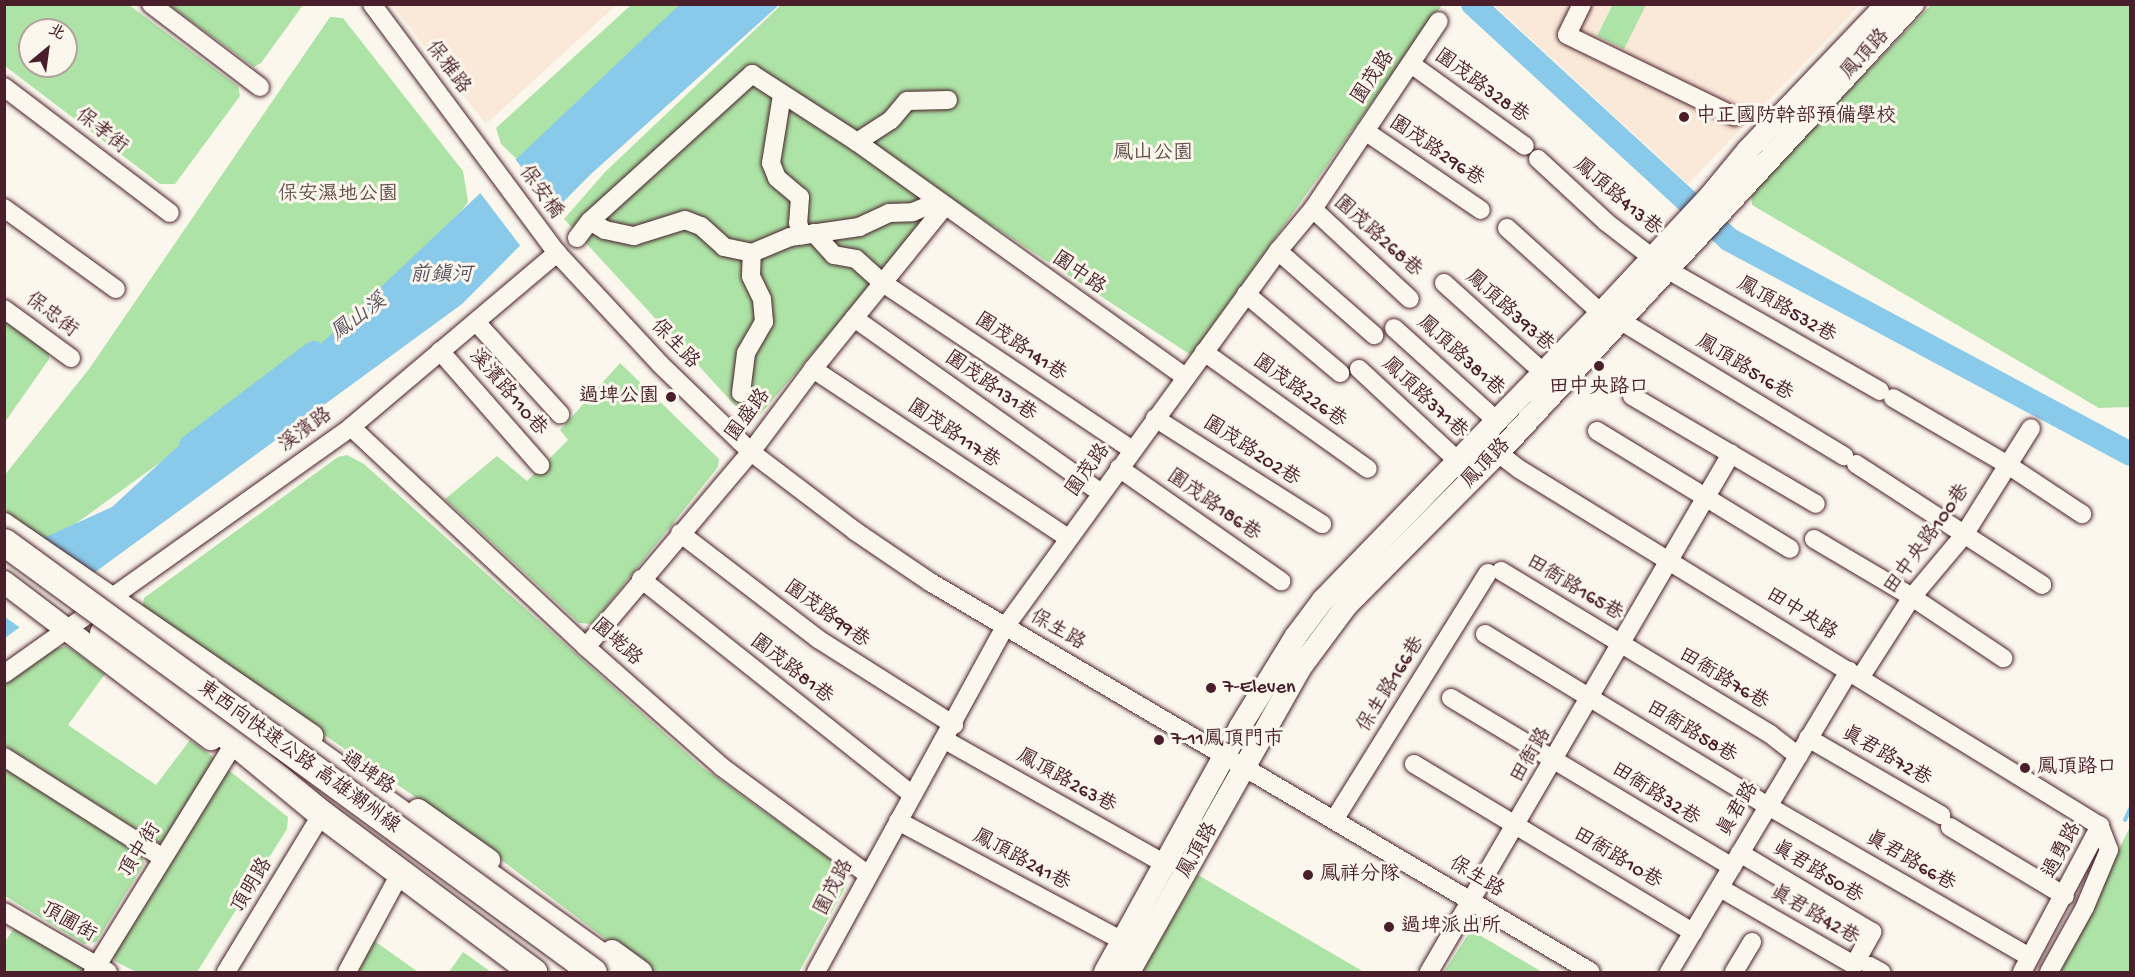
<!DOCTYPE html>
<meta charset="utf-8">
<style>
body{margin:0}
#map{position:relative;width:2135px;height:977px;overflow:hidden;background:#fbf7ec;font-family:"Gochi Hand","LXGW WenKai TC",sans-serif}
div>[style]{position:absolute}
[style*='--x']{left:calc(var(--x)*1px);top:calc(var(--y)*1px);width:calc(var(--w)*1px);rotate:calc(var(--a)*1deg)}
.built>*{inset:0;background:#fae8d8}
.green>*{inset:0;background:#ade3a6}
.water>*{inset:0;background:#89caea}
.pier>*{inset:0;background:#fbf7ec}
.stream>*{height:4px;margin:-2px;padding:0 2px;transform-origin:2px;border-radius:2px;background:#89caea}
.river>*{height:24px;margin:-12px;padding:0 12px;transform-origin:12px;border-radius:12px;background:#89caea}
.roads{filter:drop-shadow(0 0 2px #4a1f2b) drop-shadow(0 0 2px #4a1f2b)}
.minor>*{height:18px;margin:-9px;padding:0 9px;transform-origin:9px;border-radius:9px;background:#fbf7ec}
.major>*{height:22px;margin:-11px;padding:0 11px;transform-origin:11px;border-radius:11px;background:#fbf7ec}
.highway>*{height:27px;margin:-13.5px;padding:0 13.5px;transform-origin:13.5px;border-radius:13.5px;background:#fbf7ec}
.bridges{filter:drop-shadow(0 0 2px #4a1f2b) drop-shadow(0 0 2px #4a1f2b)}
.highway-bridge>*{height:27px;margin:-13.5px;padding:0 13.5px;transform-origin:13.5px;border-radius:13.5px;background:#fbf7ec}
.dots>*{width:16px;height:16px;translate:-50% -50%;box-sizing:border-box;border:3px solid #fbf7ec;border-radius:50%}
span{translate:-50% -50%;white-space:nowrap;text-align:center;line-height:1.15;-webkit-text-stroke:6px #fbf7ec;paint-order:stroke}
.street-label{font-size:20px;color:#4a1f2b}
.poi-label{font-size:20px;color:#4a1f2b}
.left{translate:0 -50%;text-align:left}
.right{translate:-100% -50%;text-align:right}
.park-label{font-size:20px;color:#63504a}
.water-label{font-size:21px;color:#5d5264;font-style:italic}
.frame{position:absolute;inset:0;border:6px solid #4a1f2b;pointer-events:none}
.north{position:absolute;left:18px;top:18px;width:60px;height:60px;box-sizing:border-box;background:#fbf7ec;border:2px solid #b4a19f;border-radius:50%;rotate:29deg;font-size:16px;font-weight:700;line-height:24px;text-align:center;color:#4a1f2b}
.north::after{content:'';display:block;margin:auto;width:21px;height:27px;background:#4a1f2b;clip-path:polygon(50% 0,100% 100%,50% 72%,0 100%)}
</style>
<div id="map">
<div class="built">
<div style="clip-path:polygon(392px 5px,616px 5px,486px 124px)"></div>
<div style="clip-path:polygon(1494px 5px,1860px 5px,1688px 184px)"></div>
</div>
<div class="green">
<div style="clip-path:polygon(1613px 4px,1646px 5px,1624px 49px,1597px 36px)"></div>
<div style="clip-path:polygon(evenodd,4px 5px,129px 5px,238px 86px,240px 96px,175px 184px,160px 184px,5px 66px,4px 5px,30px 30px,66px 30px,66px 66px,30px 66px,30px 30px)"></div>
<div style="clip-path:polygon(169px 5px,303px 5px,261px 63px,254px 67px)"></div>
<div style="clip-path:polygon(631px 5px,702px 5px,520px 162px,501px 144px,496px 128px)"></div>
<div style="clip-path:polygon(781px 5px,1442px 5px,1191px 355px,947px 196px,752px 424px,564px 219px,605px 172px)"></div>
<div style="clip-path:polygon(1931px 5px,2130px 5px,2130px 407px,2099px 408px,1752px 205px,1751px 193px)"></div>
<div style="clip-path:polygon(330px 17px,343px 18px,463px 171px,468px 202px,401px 288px,49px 543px,5px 510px,4px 476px,89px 369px)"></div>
<div style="clip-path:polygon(5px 316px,48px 347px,49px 359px,5px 422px)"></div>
<div style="clip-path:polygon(620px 363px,719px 459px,718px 467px,592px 624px,579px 623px,445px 499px,497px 456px,527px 481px,568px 440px,560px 430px)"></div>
<div style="clip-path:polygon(347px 455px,364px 464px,702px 767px,844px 869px,847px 884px,799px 972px,649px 972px,442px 815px,142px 611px,144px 598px,338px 457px)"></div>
<div style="clip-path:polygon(67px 646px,105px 674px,68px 725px,156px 785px,190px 740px,213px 757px,212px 765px,166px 842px,156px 842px,5px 746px,4px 681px,53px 649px)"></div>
<div style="clip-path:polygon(4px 764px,141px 852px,144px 864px,96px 942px,84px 944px,5px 896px)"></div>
<div style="clip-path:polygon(227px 769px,288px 817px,287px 829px,197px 972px,136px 972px,115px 961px,112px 952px)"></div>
<div style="clip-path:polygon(2130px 827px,2130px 972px,2060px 972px,2121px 845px)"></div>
<div style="clip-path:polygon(1198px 875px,1364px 972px,1141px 972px)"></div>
<div style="clip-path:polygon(20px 929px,85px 967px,85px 972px,5px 972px,4px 943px,13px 930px)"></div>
<div style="clip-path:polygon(1471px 930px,1542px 972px,1444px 972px)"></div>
<div style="clip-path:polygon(373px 940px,418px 972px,356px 972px)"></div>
<div style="clip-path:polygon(463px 952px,491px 972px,449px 972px)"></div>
</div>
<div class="water">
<div style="clip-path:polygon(679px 5px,779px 5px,591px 174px,462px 304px,5px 638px,5px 566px,37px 541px,112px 507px,176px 448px,252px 409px)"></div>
</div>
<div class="pier">
<div style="clip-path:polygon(513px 156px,556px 214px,522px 248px,478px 190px)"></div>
<div style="clip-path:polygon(35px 539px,95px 577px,22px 629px,5px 617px,4px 562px)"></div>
</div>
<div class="stream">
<div style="--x:2125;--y:820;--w:12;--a:-66"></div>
</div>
<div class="river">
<div style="--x:1473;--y:4;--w:349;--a:42.6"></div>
<div style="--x:1730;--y:240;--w:454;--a:28.1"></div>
<div style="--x:191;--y:446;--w:154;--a:-37.1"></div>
</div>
<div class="roads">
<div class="minor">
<div style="--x:151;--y:4;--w:137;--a:37.3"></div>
<div style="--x:372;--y:4;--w:310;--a:53.4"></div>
<div style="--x:557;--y:253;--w:151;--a:47.1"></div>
<div style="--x:660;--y:364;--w:127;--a:44"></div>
<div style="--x:751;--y:452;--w:131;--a:37.2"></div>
<div style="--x:855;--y:531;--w:91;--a:34.2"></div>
<div style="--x:930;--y:582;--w:767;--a:30.54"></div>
<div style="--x:1582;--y:4;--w:34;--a:116"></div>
<div style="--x:1567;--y:35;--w:186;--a:25.9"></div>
<div style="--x:1411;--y:64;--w:140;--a:35.7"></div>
<div style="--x:4;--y:87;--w:208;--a:37.2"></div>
<div style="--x:782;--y:95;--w:69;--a:99.2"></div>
<div style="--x:771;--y:163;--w:16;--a:68"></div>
<div style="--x:777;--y:178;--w:30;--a:40"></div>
<div style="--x:800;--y:197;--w:26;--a:94"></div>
<div style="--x:798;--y:223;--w:13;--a:72"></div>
<div style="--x:1365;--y:131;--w:140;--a:34.3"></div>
<div style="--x:857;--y:142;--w:40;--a:-32.9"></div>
<div style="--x:891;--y:120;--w:25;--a:-50"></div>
<div style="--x:907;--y:101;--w:41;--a:-1.4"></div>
<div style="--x:1538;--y:159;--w:93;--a:42.8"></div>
<div style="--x:1606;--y:222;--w:78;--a:37.7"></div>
<div style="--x:1668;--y:270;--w:244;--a:29.7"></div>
<div style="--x:4;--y:208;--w:138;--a:35.9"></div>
<div style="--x:1313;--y:209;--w:132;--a:42.9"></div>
<div style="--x:590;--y:221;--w:17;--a:31"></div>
<div style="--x:605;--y:230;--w:30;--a:12"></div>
<div style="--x:634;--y:236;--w:53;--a:-17.4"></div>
<div style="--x:685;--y:220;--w:17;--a:21"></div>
<div style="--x:701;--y:226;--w:31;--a:42"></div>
<div style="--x:724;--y:247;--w:29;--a:12"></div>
<div style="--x:752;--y:253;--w:41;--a:-22.8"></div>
<div style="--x:790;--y:237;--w:70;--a:-8.2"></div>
<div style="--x:859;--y:227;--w:33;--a:-25"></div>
<div style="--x:889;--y:213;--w:24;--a:-2"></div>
<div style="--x:913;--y:212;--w:25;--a:-23"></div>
<div style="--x:1507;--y:228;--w:127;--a:42.1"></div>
<div style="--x:814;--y:233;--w:30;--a:48"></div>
<div style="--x:834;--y:255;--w:22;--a:10"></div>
<div style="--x:856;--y:259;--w:36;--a:42"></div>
<div style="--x:883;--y:283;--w:300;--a:33.8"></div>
<div style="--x:577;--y:238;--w:21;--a:-53"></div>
<div style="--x:590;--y:221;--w:219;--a:-42.2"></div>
<div style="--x:752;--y:74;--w:125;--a:32.9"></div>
<div style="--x:857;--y:142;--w:403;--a:35.6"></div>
<div style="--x:1278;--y:251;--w:128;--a:41.2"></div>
<div style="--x:1444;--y:283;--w:135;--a:42"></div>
<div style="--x:1246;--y:294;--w:123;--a:40"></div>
<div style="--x:4;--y:309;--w:83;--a:36.2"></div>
<div style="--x:854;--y:318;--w:303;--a:35.3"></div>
<div style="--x:1621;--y:321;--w:261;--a:31.2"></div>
<div style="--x:476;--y:322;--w:125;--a:47.6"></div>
<div style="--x:1394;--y:328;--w:139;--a:42.1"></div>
<div style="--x:440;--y:351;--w:152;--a:48.7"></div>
<div style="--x:1204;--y:352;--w:201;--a:35.5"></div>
<div style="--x:813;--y:369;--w:306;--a:33.5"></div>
<div style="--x:1359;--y:369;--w:135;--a:42.9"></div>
<div style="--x:741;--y:393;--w:40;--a:-82.9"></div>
<div style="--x:746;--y:353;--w:36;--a:-60"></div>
<div style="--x:764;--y:322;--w:23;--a:-95"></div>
<div style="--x:762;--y:299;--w:25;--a:-116"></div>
<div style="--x:751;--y:276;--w:23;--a:-88"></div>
<div style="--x:1632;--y:396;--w:213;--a:30.4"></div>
<div style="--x:1893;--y:398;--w:133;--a:30.2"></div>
<div style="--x:2008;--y:465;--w:89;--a:33.5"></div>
<div style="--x:1155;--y:418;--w:198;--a:32.4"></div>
<div style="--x:351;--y:427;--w:322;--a:43.1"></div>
<div style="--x:586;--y:647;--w:181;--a:41.4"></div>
<div style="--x:722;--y:767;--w:180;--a:36.4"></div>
<div style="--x:1597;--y:431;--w:226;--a:31.4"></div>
<div style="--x:1480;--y:439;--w:49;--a:37.6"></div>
<div style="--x:1519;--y:469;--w:682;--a:31.57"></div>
<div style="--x:1856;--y:464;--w:222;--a:33"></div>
<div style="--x:1119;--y:468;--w:198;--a:34.9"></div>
<div style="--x:680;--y:533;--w:174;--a:37.5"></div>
<div style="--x:818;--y:639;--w:161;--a:32.3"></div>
<div style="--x:1814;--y:539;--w:114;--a:30.6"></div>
<div style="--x:1912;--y:597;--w:110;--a:33.8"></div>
<div style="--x:1501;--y:571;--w:315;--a:31.2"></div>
<div style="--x:1770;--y:734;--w:36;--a:38"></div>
<div style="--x:641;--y:579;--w:347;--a:38.5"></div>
<div style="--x:1485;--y:634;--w:331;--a:31.3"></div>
<div style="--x:1768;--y:806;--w:302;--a:30"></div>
<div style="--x:586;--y:647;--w:255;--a:-49.8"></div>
<div style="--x:751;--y:452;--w:104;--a:-53.2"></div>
<div style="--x:813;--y:369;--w:208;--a:-51"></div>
<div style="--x:4;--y:674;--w:426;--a:-35.4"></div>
<div style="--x:351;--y:427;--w:270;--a:-40.2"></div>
<div style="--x:1860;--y:678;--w:96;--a:-57.3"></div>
<div style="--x:1912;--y:597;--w:81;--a:-50"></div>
<div style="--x:1964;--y:535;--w:126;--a:-57.9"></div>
<div style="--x:1451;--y:698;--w:328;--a:31"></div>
<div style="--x:1808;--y:738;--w:154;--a:30.1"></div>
<div style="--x:945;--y:740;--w:253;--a:29.4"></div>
<div style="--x:4;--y:757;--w:188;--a:32.4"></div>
<div style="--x:1414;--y:764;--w:326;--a:31.1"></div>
<div style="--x:1334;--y:820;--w:291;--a:-58.1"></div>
<div style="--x:898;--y:821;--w:255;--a:28.1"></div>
<div style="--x:1950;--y:827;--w:134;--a:31"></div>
<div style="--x:1720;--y:888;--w:155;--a:29.9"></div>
<div style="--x:1854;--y:965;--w:38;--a:-61"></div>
<div style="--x:1872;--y:932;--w:154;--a:-149.1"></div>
<div style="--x:4;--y:912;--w:120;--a:30"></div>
<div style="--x:1870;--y:966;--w:13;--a:29"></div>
<div style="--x:93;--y:972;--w:259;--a:-58.3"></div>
<div style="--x:226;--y:972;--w:175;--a:-58.8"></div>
<div style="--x:347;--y:972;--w:101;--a:-61.7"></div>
<div style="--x:816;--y:972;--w:393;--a:-61.3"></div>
<div style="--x:1005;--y:627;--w:465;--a:-54"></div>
<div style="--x:1278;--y:251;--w:55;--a:-50.2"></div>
<div style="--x:1313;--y:209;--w:226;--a:-56.2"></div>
<div style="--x:1429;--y:972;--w:600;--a:-59.76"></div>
<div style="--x:1669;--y:972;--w:351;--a:-59.1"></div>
<div style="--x:1734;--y:972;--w:35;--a:-59"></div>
<div style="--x:2022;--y:972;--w:166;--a:-61.9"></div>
<div style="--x:2049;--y:972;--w:74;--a:-61"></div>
<div style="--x:2085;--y:907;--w:62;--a:-67.2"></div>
<div style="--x:2109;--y:850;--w:26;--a:-111"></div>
</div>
<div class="major">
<div style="--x:4;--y:524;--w:374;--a:34.5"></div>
<div style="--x:4;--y:582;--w:260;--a:37.2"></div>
<div style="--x:418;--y:810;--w:87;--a:35.2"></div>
<div style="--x:612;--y:951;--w:36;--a:36"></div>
<div style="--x:1105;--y:972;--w:280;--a:-61.1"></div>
<div style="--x:1240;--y:727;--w:107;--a:-58.4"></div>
<div style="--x:1296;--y:636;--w:45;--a:-53.1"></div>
<div style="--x:1323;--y:600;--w:400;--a:-45.9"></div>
<div style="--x:1601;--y:313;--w:161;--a:-47"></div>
<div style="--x:1711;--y:195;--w:58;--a:-50.6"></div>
<div style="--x:1748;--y:150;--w:202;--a:-46.4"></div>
<div style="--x:1129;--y:972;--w:349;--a:-60.6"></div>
<div style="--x:1300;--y:668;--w:77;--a:-53.4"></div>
<div style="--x:1346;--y:606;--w:214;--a:-45.2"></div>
<div style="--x:1497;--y:454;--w:613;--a:-47.25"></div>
</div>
<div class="highway">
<div style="--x:103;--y:633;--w:284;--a:39.6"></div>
<div style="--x:322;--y:814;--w:264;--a:36.8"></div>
<div style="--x:285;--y:731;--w:415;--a:35.5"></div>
</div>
</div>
<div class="bridges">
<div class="highway-bridge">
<div style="--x:4;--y:542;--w:729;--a:36.13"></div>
</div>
</div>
<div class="dots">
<div style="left:1684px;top:117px;background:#4a1f2b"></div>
<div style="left:1599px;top:366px;background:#4a1f2b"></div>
<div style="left:671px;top:397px;background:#4a1f2b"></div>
<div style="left:1211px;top:688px;background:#4a1f2b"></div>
<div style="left:1159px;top:740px;background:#4a1f2b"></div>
<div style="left:2025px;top:768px;background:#4a1f2b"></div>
<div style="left:1308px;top:875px;background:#4a1f2b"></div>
<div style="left:1389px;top:927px;background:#4a1f2b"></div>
</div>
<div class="street-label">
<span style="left:1866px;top:55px;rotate:-47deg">鳳頂路</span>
<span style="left:447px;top:68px;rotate:53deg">保雅路</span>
<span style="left:1374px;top:78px;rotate:-56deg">園茂路</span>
<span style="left:1481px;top:87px;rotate:36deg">園茂路328巷</span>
<span style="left:101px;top:132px;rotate:38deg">保孝街</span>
<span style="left:1436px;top:152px;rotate:34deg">園茂路296巷</span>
<span style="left:540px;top:193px;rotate:54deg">保安橋</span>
<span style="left:1617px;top:198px;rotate:40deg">鳳頂路413巷</span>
<span style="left:1377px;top:237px;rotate:42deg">園茂路268巷</span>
<span style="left:1078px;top:274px;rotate:35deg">園中路</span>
<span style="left:1786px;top:311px;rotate:30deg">鳳頂路532巷</span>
<span style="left:1509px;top:312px;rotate:42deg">鳳頂路393巷</span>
<span style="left:51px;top:316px;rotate:37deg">保忠街</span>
<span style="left:674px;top:345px;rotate:46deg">保生路</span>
<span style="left:1020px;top:348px;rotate:34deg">園茂路141巷</span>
<span style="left:1460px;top:357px;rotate:42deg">鳳頂路381巷</span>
<span style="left:1744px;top:369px;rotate:31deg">鳳頂路516巷</span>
<span style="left:990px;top:387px;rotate:35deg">園茂路131巷</span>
<span style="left:1299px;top:392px;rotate:36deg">園茂路226巷</span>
<span style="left:507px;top:393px;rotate:49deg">溪濱路110巷</span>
<span style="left:1424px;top:399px;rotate:43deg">鳳頂路371巷</span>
<span style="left:749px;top:416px;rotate:-53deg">園盛路</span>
<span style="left:306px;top:431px;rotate:-36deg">溪濱路</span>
<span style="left:953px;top:435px;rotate:34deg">園茂路117巷</span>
<span style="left:1251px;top:452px;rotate:33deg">園茂路202巷</span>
<span style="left:1487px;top:464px;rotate:-46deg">鳳頂路</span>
<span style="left:1089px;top:471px;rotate:-54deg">園茂路</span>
<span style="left:1213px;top:506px;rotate:35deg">園茂路186巷</span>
<span style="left:1928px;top:540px;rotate:-54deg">田中央路100巷</span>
<span style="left:1574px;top:589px;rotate:31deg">田衙路165巷</span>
<span style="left:826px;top:615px;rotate:36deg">園茂路99巷</span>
<span style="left:1801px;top:615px;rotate:32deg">田中央路</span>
<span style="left:1057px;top:631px;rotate:30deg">保生路</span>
<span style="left:616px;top:643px;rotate:42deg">園墘路</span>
<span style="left:791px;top:670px;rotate:38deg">園茂路81巷</span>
<span style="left:1723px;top:680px;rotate:31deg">田衙路76巷</span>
<span style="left:1392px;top:685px;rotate:-58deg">保生路166巷</span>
<span style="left:1691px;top:733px;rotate:31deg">田衙路58巷</span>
<span style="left:1532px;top:756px;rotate:-60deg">田衙路</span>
<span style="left:1886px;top:757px;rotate:30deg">真君路72巷</span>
<span style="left:298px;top:758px;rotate:36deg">東西向快速公路 高雄潮州線</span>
<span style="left:367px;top:774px;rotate:35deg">過埤路</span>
<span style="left:1066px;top:782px;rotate:29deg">鳳頂路263巷</span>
<span style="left:1655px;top:795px;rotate:32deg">田衙路32巷</span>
<span style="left:1739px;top:810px;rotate:-59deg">真君路</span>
<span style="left:141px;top:851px;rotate:-58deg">頂中街</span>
<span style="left:1199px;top:851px;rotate:-60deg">鳳頂路</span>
<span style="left:2063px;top:851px;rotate:-62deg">過勇路</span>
<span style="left:1617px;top:859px;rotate:31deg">田衙路10巷</span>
<span style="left:1021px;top:861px;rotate:28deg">鳳頂路241巷</span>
<span style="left:1910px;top:862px;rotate:30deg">真君路66巷</span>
<span style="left:1817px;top:873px;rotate:31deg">真君路50巷</span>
<span style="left:1476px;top:878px;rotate:31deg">保生路</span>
<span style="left:253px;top:886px;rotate:-59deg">頂明路</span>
<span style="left:835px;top:888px;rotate:-62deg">園茂路</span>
<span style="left:1814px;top:916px;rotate:30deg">真君路42巷</span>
<span style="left:68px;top:923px;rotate:30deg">頂圃街</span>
</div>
<div class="poi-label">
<span class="left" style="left:1696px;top:117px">中正國防幹部預備學校</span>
<span style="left:1599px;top:388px">田中央路口</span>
<span class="right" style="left:659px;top:397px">過埤公園</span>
<span class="left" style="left:1223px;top:688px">7-Eleven</span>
<span class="left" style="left:1171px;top:740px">7-11鳳頂門市</span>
<span class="left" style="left:2037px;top:768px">鳳頂路口</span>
<span class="left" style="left:1320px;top:875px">鳳祥分隊</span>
<span class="left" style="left:1401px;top:927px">過埤派出所</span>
</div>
<div class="park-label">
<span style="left:1153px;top:154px">鳳山公園</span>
<span style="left:338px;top:195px">保安濕地公園</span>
</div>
<div class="water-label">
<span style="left:441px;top:277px">前鎮河</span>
<span style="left:360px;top:319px;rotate:-37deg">鳳山溪</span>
</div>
<div class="frame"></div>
<div class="north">北</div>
</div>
